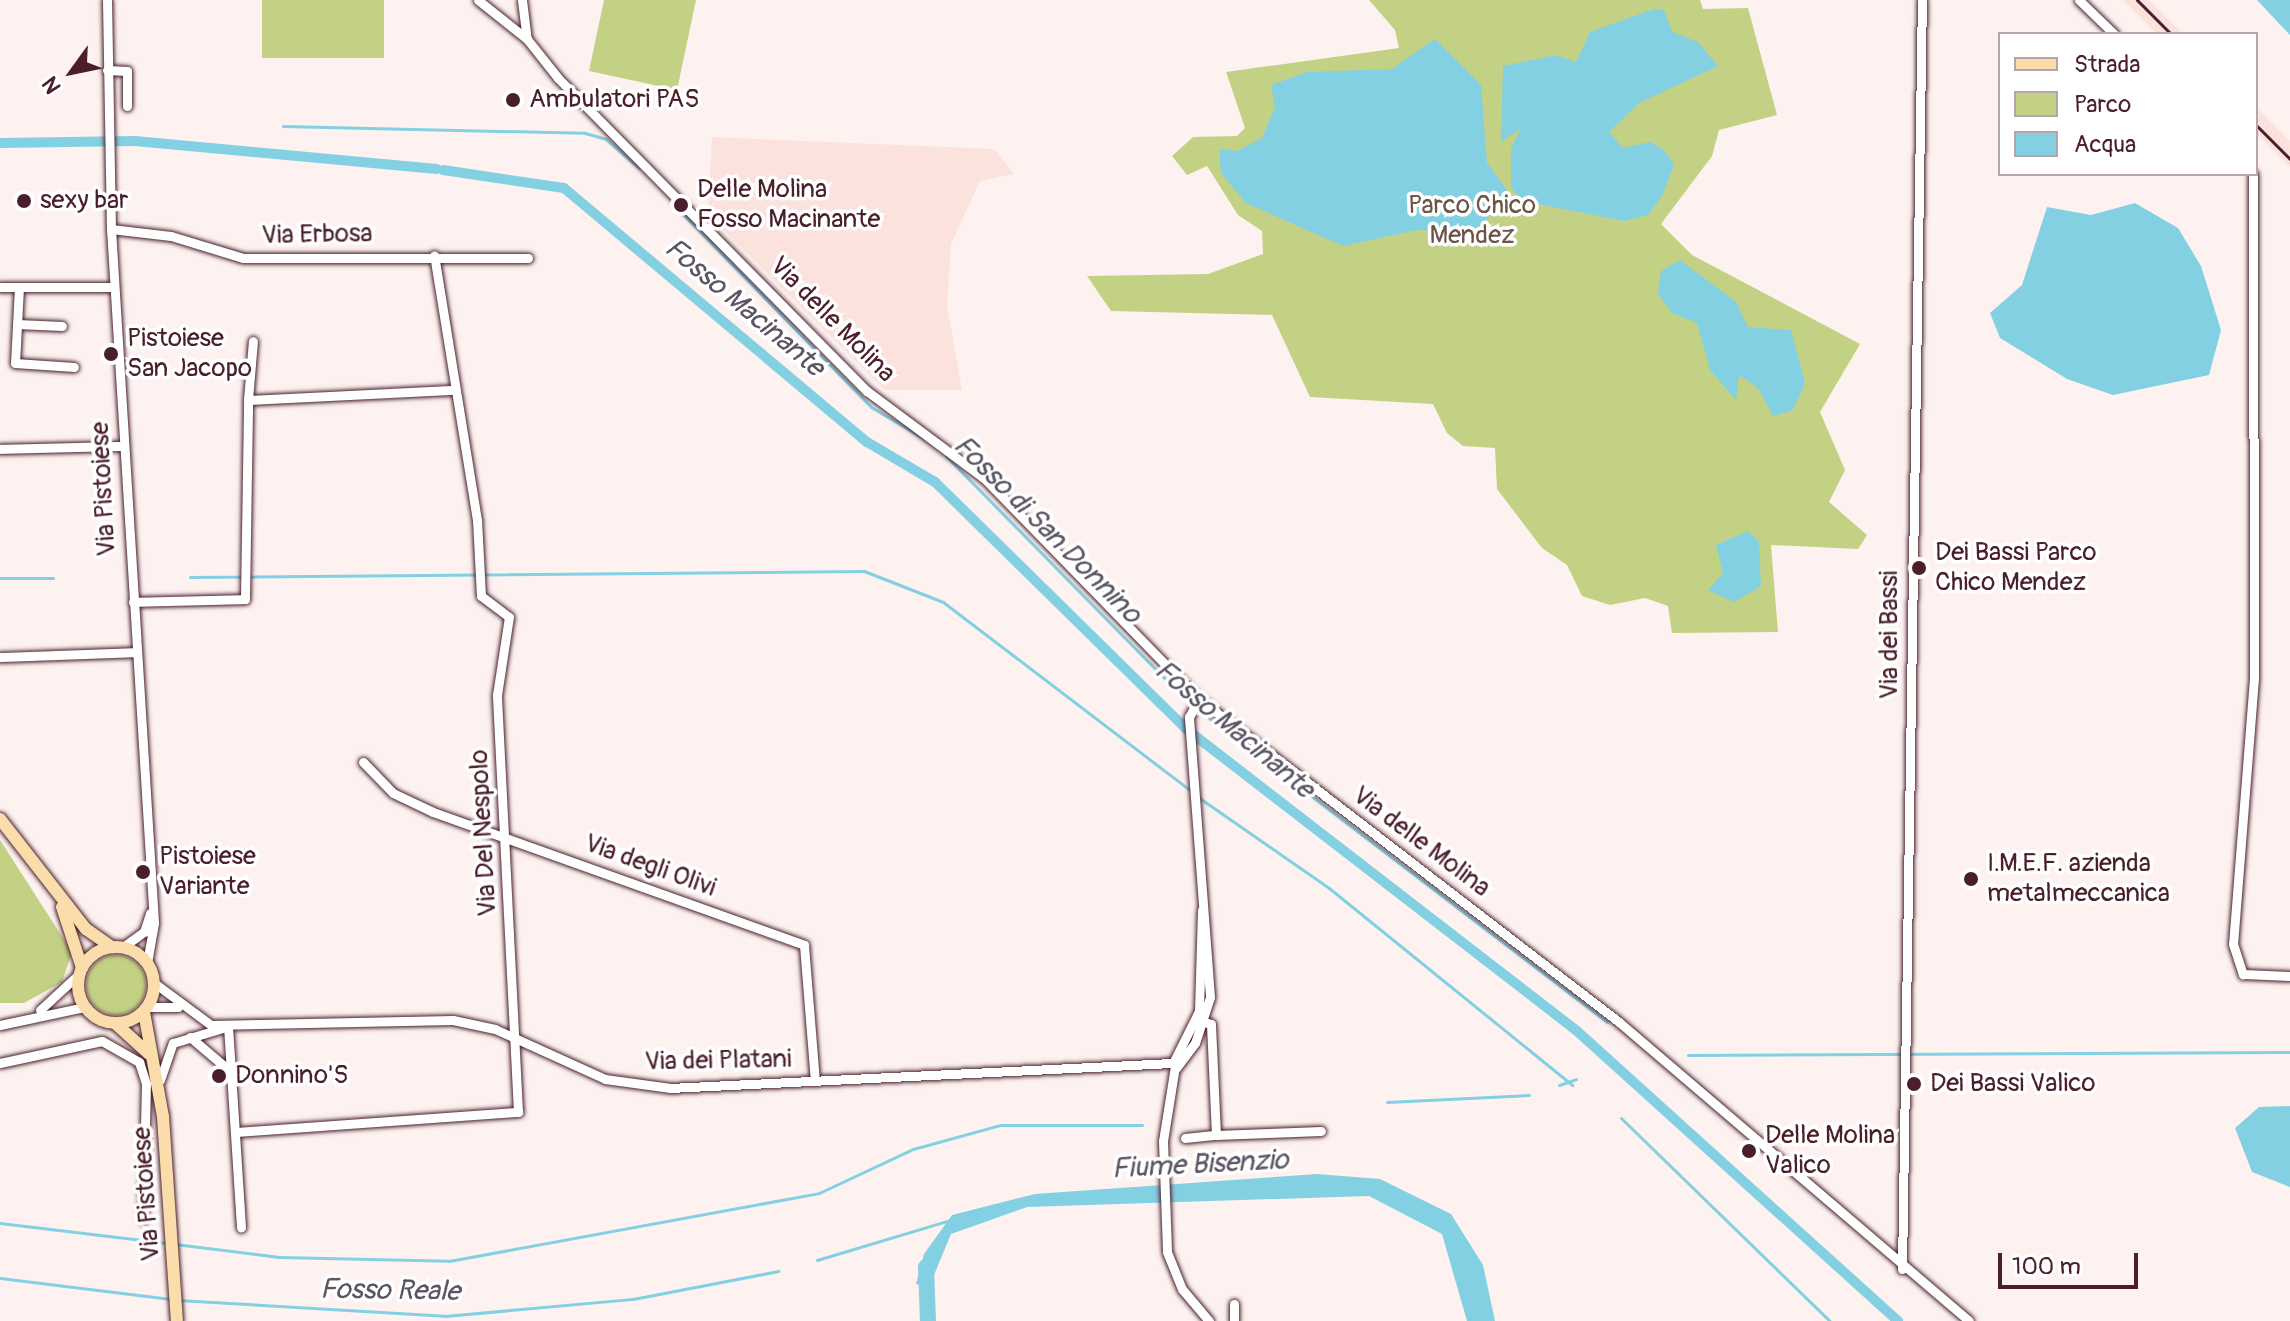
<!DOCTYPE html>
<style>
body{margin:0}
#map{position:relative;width:2290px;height:1321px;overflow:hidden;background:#fdf2f0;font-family:Pangolin,sans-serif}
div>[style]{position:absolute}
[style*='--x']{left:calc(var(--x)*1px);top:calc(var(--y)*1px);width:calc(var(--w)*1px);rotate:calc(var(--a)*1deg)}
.built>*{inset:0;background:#fbe2dd}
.green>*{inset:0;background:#c3d185;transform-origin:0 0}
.round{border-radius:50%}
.water>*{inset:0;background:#83d0e3}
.stream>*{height:3px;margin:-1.5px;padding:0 1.5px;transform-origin:1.5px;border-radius:1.5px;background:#83d0e3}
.canal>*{height:10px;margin:-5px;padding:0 5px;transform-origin:5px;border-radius:5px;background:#83d0e3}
.river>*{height:16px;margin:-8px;padding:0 8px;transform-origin:8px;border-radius:8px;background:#83d0e3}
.roads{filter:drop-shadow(0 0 2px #4a1f2b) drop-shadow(0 0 2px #4a1f2b)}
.minor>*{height:9px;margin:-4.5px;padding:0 4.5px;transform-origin:4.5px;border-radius:4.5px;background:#fff}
.major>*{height:12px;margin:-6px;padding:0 6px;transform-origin:6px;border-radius:6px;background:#fbddab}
.major>.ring{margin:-6px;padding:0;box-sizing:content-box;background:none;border:12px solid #fbddab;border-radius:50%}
.rail>*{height:3px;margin:-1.5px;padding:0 1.5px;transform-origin:1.5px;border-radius:1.5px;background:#4a1f2b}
.dots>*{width:22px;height:22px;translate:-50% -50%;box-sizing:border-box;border:4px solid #fff;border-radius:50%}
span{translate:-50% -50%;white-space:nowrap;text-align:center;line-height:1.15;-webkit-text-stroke:7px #fff;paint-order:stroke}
.poi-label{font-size:26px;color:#4a1f2b}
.left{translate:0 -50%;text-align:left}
.park-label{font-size:26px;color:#6e5446}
.street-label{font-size:26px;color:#4a1f2b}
.water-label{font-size:28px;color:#5b5462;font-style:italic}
.legend{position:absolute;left:1998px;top:32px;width:260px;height:144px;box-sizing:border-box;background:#fff;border:2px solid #b7a5aa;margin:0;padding:10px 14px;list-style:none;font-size:24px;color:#4a1f2b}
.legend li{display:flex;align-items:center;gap:16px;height:40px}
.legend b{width:40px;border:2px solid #b7a5aa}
.north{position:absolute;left:32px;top:32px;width:80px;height:80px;-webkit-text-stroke:6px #fff;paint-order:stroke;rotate:237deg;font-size:22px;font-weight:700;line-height:32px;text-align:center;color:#4a1f2b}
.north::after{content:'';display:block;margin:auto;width:28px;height:36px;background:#4a1f2b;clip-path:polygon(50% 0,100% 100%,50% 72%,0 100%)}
.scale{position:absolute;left:1998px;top:1253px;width:140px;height:36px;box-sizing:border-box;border:4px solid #4a1f2b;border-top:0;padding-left:10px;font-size:24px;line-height:28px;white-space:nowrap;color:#4a1f2b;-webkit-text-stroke:6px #fff;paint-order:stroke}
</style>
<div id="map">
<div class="built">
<div style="clip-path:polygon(2123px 0,2149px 0,2183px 34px,2157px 34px)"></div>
<div style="clip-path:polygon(2256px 107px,2290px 141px,2290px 167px,2256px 133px)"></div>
<div style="clip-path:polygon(712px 137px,994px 149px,1014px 174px,980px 181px,951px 244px,947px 305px,962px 390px,885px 390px,708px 215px)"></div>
</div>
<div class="green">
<div style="left:262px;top:0;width:122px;height:58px"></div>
<div style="clip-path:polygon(604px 0,696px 0,677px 90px,589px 71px)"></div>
<div style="clip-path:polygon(1369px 0,1700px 0,1703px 9px,1748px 8px,1777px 115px,1719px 130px,1712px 156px,1661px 224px,1692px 255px,1860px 344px,1820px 412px,1845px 470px,1829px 502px,1867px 535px,1858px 549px,1771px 545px,1778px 632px,1672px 633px,1668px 606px,1645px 598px,1610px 605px,1582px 596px,1567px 565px,1542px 548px,1497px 489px,1495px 448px,1463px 446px,1447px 433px,1433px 404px,1310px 397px,1272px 315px,1111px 311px,1087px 276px,1208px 274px,1263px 254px,1262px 231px,1238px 215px,1207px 166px,1187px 175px,1172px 156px,1193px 137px,1237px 136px,1245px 128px,1226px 72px,1399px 48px,1395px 30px)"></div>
<div style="clip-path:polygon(0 840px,72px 952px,62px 982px,24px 1003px,0 1003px)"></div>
<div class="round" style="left:86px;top:955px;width:60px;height:60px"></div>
</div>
<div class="water">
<div style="clip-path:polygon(2257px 0,2290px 0,2290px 35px)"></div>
<div style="clip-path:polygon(1654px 9px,1664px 10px,1672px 32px,1698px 42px,1718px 66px,1639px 103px,1609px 132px,1623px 148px,1650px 142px,1664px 150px,1674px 164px,1663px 194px,1648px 215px,1624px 221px,1523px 201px,1511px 188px,1511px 149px,1521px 128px,1501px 142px,1503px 66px,1556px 55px,1576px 62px,1590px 32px)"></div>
<div style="clip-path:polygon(1435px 39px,1481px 85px,1487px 163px,1510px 194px,1474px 233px,1417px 230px,1343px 246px,1246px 203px,1221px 173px,1219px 149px,1237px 151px,1262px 138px,1275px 107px,1271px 85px,1307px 72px,1392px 69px)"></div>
<div style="clip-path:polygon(2135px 203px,2178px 228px,2201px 266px,2221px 330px,2209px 375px,2113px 395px,2067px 379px,2000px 338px,1990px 313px,2022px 285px,2047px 207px,2091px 215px)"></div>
<div style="clip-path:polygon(1680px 260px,1736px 302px,1748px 327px,1791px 330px,1805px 383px,1793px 410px,1773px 416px,1758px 388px,1739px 375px,1736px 400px,1710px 370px,1697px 323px,1672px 313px,1658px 294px,1661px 271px)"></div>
<div style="clip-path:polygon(1748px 531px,1759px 542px,1761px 586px,1734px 602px,1708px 590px,1723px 573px,1716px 545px)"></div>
<div style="clip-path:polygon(2290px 1106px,2290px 1187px,2252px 1172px,2235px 1128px,2259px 1107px)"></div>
<div style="clip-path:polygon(1317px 1174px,1380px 1179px,1451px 1214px,1483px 1265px,1495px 1321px,1467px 1321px,1442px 1234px,1369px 1196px,1027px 1207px,951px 1234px,929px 1287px,916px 1284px,924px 1254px,952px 1215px,1035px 1194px)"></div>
</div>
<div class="stream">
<div style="--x:283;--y:126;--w:302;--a:1.3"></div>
<div style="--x:585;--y:133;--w:22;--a:16"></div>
<div style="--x:606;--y:139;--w:44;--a:41.3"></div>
<div style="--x:677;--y:208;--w:278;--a:45.7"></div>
<div style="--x:871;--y:407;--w:63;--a:30.7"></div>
<div style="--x:946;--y:456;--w:327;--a:45.5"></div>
<div style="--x:190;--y:577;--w:674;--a:-0.51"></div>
<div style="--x:864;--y:571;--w:85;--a:21.4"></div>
<div style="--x:943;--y:602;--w:313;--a:37.3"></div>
<div style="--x:0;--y:578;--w:53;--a:0"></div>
<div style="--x:1209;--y:718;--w:501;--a:37.37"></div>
<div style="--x:1198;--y:797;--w:160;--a:34.8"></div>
<div style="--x:1329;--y:888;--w:313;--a:39"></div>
<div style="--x:1688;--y:1055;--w:602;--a:-0.29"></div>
<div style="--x:1559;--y:1085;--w:18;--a:-19"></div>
<div style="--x:1387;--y:1102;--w:142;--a:-2.8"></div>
<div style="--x:1621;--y:1118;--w:291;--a:44.2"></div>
<div style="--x:0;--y:1223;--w:168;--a:6.8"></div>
<div style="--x:175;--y:1244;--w:105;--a:7.1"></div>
<div style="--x:279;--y:1257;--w:170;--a:1.3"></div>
<div style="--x:449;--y:1261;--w:376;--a:-10.4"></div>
<div style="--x:819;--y:1193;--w:104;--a:-25.1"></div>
<div style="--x:913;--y:1149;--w:90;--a:-15.4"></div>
<div style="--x:1000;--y:1125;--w:142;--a:0"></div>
<div style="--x:817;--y:1260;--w:136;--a:-16.7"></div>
<div style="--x:0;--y:1278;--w:172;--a:7"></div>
<div style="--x:178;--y:1300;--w:267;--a:3.4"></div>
<div style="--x:445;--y:1316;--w:189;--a:-5.2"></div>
<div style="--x:633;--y:1299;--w:148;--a:-10.9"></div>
</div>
<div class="canal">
<div style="--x:0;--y:143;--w:135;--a:-0.8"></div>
<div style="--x:135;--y:141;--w:303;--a:5.3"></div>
<div style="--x:443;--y:170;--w:122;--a:8.5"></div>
<div style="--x:564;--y:188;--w:395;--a:40"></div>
<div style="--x:867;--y:442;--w:79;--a:30.5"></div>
<div style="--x:935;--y:482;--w:351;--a:44.5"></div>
<div style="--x:1185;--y:728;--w:495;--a:37.7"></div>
<div style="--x:1577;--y:1031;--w:433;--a:42.1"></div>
</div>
<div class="river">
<div style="--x:926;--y:1267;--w:54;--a:87.9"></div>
</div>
<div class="roads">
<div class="minor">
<div style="--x:107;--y:0;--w:229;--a:89"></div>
<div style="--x:111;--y:229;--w:695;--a:86.45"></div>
<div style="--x:154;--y:923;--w:41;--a:99.9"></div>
<div style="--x:478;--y:0;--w:63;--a:38.5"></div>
<div style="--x:522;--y:0;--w:39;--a:83"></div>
<div style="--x:527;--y:39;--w:50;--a:51.5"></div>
<div style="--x:558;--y:78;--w:440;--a:45.4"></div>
<div style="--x:867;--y:391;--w:147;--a:36.7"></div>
<div style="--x:985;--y:479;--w:307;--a:45.8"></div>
<div style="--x:1199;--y:699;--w:530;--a:37.56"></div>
<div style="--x:1619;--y:1022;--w:460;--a:40.5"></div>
<div style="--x:2079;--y:0;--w:49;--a:44.2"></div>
<div style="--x:107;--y:70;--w:20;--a:3"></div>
<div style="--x:127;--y:71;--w:35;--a:90"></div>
<div style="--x:2253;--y:174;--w:504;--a:89.89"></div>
<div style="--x:2254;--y:678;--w:267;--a:94.5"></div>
<div style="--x:2233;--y:944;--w:32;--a:72"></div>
<div style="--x:2243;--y:974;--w:47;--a:2.4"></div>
<div style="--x:111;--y:229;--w:60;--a:6.7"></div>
<div style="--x:171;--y:236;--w:75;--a:17"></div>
<div style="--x:243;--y:258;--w:285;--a:0"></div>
<div style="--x:0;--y:287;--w:114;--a:0"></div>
<div style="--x:19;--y:287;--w:76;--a:93"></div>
<div style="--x:15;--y:363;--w:59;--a:3.9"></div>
<div style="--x:17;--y:324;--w:45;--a:2.5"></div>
<div style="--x:248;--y:400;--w:59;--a:-85.2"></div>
<div style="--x:0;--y:449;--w:124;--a:-1.4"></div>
<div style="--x:133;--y:602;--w:112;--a:-1.5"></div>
<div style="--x:245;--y:599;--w:199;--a:-89.1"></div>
<div style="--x:248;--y:400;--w:203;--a:-2.8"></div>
<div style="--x:0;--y:657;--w:135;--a:-2.1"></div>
<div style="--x:363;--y:762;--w:43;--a:45.9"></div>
<div style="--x:393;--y:793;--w:44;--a:25.4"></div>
<div style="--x:433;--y:812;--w:394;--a:19.7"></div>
<div style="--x:804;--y:945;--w:136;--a:85.4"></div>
<div style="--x:123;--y:947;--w:26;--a:-36"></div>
<div style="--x:144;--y:932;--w:20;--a:-72"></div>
<div style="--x:153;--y:982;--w:72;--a:36.6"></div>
<div style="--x:211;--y:1025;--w:242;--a:-1.2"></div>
<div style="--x:453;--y:1020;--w:43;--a:12.1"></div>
<div style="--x:495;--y:1029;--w:121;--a:24.4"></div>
<div style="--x:605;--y:1079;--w:66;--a:7.9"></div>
<div style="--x:670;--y:1088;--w:504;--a:-2.85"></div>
<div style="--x:148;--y:1007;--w:30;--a:0"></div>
<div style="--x:40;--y:1010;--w:56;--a:-42.8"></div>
<div style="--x:0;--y:1025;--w:87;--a:-12"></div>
<div style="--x:228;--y:1026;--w:202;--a:86.3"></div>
<div style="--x:190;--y:1037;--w:52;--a:40.4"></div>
<div style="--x:0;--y:1063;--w:104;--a:-12.2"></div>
<div style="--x:102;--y:1041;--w:43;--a:29.6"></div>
<div style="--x:139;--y:1062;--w:22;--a:72"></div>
<div style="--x:146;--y:1083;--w:136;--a:91.3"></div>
<div style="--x:1173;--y:1063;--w:58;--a:-63.4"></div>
<div style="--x:1199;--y:1011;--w:101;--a:-88.3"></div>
<div style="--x:1175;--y:1066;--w:76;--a:99.1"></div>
<div style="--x:1163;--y:1141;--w:111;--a:87.9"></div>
<div style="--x:1167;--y:1252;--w:40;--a:68"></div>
<div style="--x:1182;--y:1289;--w:42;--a:49.8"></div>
<div style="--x:1176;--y:1068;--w:31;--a:-53"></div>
<div style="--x:1195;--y:1043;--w:48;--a:-71.9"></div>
<div style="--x:1210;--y:997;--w:281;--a:-94.3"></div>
<div style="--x:1189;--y:717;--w:21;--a:-61"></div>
<div style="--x:160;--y:1080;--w:39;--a:-71"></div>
<div style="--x:173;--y:1043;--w:52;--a:-16.7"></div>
<div style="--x:237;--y:1132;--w:282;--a:-4.1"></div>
<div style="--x:518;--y:1112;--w:418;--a:-92.9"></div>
<div style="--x:497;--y:695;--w:79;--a:-81.3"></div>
<div style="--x:509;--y:617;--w:35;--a:-143"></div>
<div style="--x:481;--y:596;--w:76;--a:-93"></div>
<div style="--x:477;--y:520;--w:268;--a:-99.2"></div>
<div style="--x:1216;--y:1135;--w:105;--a:-2.2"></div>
<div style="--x:1185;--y:1138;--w:31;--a:-6"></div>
<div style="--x:1216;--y:1135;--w:111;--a:-92.6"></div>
<div style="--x:1211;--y:1024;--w:10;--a:-163"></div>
<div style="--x:1902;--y:1269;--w:1269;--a:-89.1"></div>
<div style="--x:1234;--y:1321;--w:17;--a:-90"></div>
</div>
<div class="major">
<div style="--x:0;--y:819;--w:140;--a:52"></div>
<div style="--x:86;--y:929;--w:32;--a:35"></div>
<div style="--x:62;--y:907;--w:64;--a:71.8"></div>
<div class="ring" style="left:78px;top:947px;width:64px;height:64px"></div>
<div style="--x:144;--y:1012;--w:107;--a:79.7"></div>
<div style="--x:163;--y:1117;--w:204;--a:86.1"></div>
<div style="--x:115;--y:1023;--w:45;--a:42.3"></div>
</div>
</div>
<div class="rail">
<div style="--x:2137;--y:0;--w:48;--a:45"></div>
<div style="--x:2256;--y:125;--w:48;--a:45"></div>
</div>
<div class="dots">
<div style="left:513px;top:100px;background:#4a1f2b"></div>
<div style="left:24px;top:201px;background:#4a1f2b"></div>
<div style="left:681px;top:205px;background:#4a1f2b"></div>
<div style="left:111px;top:354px;background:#4a1f2b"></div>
<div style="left:1919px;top:568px;background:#4a1f2b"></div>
<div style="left:143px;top:872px;background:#4a1f2b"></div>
<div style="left:1971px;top:879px;background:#4a1f2b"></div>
<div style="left:219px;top:1076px;background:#4a1f2b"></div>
<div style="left:1914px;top:1084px;background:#4a1f2b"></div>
<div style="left:1749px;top:1151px;background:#4a1f2b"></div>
</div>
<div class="poi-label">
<span class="left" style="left:529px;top:100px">Ambulatori PAS</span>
<span class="left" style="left:697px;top:205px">Delle Molina<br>Fosso Macinante</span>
<span class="left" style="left:40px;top:201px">sexy bar</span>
<span class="left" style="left:127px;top:354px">Pistoiese<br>San Jacopo</span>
<span class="left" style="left:1935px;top:568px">Dei Bassi Parco<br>Chico Mendez</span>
<span class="left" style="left:159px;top:872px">Pistoiese<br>Variante</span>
<span class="left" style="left:1987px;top:879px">I.M.E.F. azienda<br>metalmeccanica</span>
<span class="left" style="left:235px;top:1076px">Donnino'S</span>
<span class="left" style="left:1930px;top:1084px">Dei Bassi Valico</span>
<span class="left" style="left:1765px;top:1151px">Delle Molina<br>Valico</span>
</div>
<div class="park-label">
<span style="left:1472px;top:221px">Parco Chico<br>Mendez</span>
</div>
<div class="street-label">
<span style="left:317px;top:235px;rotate:-1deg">Via Erbosa</span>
<span style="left:832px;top:320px;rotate:45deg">Via delle Molina</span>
<span style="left:104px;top:489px;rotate:-93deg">Via Pistoiese</span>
<span style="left:1890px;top:635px;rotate:-90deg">Via dei Bassi</span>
<span style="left:484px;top:833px;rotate:-93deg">Via Del Nespolo</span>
<span style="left:1421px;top:842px;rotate:37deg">Via delle Molina</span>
<span style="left:650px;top:866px;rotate:20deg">Via degli Olivi</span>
<span style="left:718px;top:1061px;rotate:-1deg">Via dei Platani</span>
<span style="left:147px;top:1194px;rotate:-94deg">Via Pistoiese</span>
</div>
<div class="water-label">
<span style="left:744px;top:308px;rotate:40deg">Fosso Macinante</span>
<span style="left:1047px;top:530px;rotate:45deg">Fosso di San Donnino</span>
<span style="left:1234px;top:730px;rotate:40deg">Fosso Macinante</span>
<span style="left:1200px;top:1165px;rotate:-3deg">Fiume Bisenzio</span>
<span style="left:390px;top:1291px;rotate:1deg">Fosso Reale</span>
</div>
<ul class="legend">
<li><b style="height:10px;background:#fbddab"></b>Strada</li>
<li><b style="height:22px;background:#c3d185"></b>Parco</li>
<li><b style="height:22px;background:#83d0e3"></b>Acqua</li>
</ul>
<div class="north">N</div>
<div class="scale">100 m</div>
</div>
